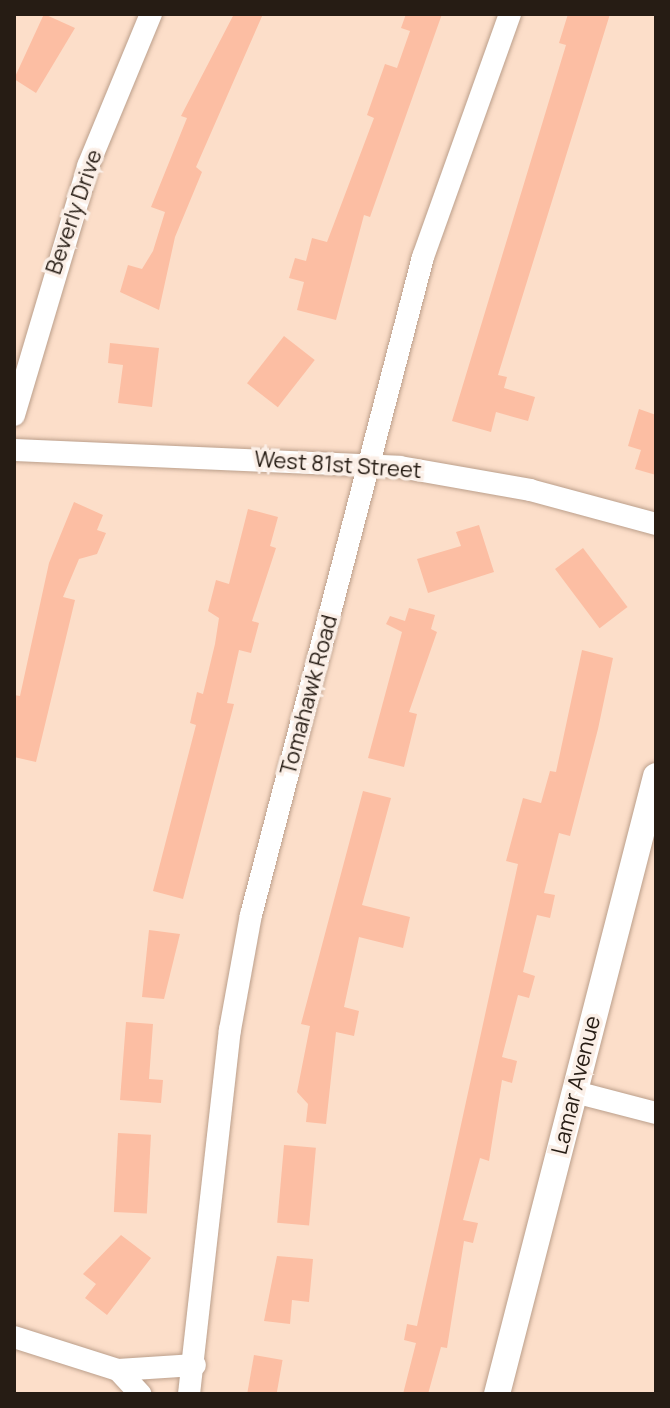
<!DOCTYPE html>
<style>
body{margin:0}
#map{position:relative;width:670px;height:1408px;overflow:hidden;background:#fcdec9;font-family:Manrope,sans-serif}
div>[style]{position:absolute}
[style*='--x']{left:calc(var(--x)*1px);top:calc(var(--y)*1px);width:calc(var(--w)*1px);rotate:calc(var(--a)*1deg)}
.building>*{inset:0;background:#fcbea3;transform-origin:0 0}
.roads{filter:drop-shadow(0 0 2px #bb9f8b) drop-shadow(0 0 2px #bb9f8b)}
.minor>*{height:22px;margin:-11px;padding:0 11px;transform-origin:11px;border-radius:11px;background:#fff}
.tertiary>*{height:26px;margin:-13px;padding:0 13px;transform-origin:13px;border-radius:13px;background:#fff}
span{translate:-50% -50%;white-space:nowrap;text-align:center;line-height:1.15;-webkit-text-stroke:7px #fbefe7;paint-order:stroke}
.street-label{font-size:22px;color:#261c14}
.frame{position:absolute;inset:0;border:16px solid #261c14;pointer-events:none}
</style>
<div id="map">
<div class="building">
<div style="clip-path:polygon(44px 14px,75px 28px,36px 93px,14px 79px)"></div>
<div style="clip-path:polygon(234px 14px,263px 14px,196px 167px,202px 172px,175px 237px,159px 310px,120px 292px,128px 265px,142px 269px,153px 251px,165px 212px,151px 207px,187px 118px,181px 116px)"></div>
<div style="clip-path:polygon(406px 14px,442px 14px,370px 217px,364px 215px,336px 320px,297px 310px,304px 282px,289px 278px,295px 258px,306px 261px,312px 238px,327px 242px,374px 118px,367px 115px,385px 64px,397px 68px,410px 31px,401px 28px)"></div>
<div style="clip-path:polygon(568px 14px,610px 14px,498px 375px,507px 377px,504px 388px,535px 397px,528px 421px,496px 412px,491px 432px,452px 421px,566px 45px,559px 43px)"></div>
<div style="left:284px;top:336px;width:39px;height:60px;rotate:38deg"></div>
<div style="clip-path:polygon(110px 343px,159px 348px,152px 407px,118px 403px,123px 365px,108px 363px)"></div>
<div style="clip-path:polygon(639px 409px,656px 415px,656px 475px,635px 469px,641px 450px,628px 446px)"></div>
<div style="clip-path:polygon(74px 502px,103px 515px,97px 530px,106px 533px,97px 554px,79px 559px,63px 597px,75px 600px,36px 762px,14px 757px,14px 695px,20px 696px,49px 563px)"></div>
<div style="clip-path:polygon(248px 509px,278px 517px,270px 546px,276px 548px,252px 621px,259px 623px,251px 653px,239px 650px,227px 703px,234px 704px,183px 899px,153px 891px,196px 725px,190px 723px,197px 692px,203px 694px,215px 644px,219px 618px,208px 611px,216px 580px,229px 584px)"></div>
<div style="clip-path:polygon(479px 525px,494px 572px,428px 593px,417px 559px,461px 546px,456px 532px)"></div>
<div style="left:583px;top:548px;width:74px;height:35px;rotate:53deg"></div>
<div style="clip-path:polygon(409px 608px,435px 615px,431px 629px,437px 632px,409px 712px,417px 714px,404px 767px,368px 758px,402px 632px,386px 624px,390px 616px,405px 621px)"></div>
<div style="clip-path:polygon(582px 650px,613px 658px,598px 729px,570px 836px,559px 833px,544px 893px,555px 895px,550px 918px,537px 915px,523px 972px,535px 976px,529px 998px,518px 995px,502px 1057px,517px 1061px,512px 1083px,502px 1080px,489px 1161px,480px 1158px,463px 1220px,478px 1223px,473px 1243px,464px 1241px,447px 1348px,441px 1347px,428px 1394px,403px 1394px,416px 1343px,404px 1340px,407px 1324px,417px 1326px,518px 864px,506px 861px,523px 798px,541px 803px,550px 771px,556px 772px)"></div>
<div style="clip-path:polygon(363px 791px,391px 798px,362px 905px,410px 917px,403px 948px,359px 937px,344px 1007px,359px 1011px,354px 1036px,336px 1032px,326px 1124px,306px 1122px,308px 1104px,297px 1092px,310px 1026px,301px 1024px)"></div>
<div style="clip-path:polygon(149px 930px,180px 934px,164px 999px,142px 997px)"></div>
<div style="clip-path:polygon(126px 1022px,153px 1024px,149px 1079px,163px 1080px,161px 1103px,120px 1100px)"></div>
<div style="left:118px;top:1133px;width:33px;height:79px;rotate:3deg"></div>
<div style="left:284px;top:1145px;width:32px;height:78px;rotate:5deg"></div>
<div style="clip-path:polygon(121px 1235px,151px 1258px,107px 1315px,85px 1298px,96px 1284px,83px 1274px)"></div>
<div style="clip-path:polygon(277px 1256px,313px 1259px,309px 1302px,292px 1300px,290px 1324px,264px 1321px)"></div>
<div style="left:254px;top:1355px;width:29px;height:40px;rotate:10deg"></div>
</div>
<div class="roads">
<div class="minor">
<div style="--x:14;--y:415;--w:260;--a:-73.4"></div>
<div style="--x:88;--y:166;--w:165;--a:-67.5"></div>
<div style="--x:14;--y:450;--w:386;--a:2.5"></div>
<div style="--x:400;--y:467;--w:132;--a:10"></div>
<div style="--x:530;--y:490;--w:131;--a:15.1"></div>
<div style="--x:575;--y:1092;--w:84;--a:14.5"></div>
<div style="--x:14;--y:1337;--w:109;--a:17.6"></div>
<div style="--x:118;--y:1370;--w:77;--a:-3.7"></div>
<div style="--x:118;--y:1370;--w:33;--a:47"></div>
<div style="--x:189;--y:1394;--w:366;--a:-83.6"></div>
<div style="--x:230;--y:1030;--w:117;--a:-79.7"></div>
<div style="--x:251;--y:915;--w:680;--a:-75.35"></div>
<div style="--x:423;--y:257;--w:258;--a:-70.3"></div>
</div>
<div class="tertiary">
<div style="--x:497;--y:1394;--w:638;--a:-75.57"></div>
</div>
</div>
<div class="street-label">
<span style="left:74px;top:212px;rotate:-71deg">Beverly Drive</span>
<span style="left:338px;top:465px;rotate:4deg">West 81st Street</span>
<span style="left:309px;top:695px;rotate:-75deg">Tomahawk Road</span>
<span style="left:576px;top:1085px;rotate:-76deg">Lamar Avenue</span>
</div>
<div class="frame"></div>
</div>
